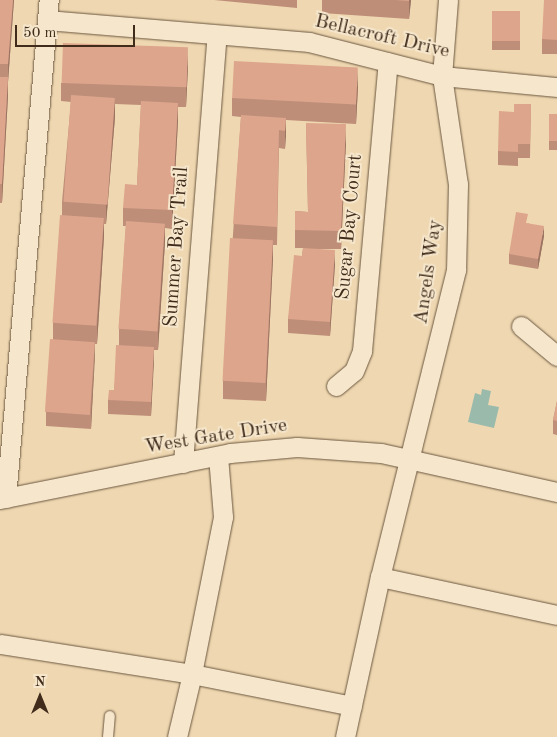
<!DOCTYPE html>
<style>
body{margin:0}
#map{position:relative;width:557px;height:737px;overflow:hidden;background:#efd8b1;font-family:"Old Standard TT",serif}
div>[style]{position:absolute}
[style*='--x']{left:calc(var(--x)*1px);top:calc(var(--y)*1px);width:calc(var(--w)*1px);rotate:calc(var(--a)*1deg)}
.water>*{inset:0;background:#9abaac}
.roads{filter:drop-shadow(0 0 1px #6c5740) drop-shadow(0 0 1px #6c5740)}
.service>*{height:10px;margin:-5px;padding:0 5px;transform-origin:5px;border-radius:5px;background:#f5e6cc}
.minor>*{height:19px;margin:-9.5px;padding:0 9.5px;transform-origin:9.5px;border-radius:9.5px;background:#f5e6cc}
.wall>*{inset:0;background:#be8e78;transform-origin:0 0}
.shaded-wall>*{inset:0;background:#9b7462}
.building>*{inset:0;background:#dda58c;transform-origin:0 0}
span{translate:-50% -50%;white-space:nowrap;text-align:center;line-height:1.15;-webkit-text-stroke:4px #f5e6cc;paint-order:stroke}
.street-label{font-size:20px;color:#412c1b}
.north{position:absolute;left:15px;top:672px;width:50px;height:50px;-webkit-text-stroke:4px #f5e6cc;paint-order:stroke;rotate:0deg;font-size:14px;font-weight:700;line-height:20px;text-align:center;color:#412c1b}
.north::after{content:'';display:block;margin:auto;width:18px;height:22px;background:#412c1b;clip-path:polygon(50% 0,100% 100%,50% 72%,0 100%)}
.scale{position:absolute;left:15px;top:25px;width:120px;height:22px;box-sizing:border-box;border:2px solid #412c1b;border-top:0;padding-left:6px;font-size:15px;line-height:18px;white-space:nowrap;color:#412c1b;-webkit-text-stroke:4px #f5e6cc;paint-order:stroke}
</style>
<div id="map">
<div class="water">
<div style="clip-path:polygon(482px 389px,491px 391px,488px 405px,499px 407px,494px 428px,468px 422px,475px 393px,481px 395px)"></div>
</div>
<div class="roads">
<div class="service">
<div style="--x:108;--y:737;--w:21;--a:-85"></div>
</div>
<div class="minor">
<div style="--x:448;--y:0;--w:76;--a:94.5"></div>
<div style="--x:442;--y:76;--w:109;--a:81.6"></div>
<div style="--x:458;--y:184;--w:86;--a:91.3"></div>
<div style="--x:456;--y:270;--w:316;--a:103.9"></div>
<div style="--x:380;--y:577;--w:181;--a:12.1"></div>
<div style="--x:47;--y:20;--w:263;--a:4.8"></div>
<div style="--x:309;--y:42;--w:137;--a:14.3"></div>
<div style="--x:442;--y:76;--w:116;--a:5.5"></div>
<div style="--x:521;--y:326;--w:47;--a:39.8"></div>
<div style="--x:336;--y:386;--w:23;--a:-40"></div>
<div style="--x:354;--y:371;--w:22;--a:-68"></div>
<div style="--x:362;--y:351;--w:290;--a:-84.9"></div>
<div style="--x:218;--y:456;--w:61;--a:85.3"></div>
<div style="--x:223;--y:517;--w:160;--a:101.2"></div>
<div style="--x:192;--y:674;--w:163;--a:11.3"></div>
<div style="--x:183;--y:463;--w:429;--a:-85.5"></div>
<div style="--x:6;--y:498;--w:500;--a:-85.1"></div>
<div style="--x:0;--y:499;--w:235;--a:-11.3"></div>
<div style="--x:230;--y:453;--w:67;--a:-5.1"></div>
<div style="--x:297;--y:447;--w:84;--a:4.1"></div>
<div style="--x:381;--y:453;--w:180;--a:12.5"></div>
<div style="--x:0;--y:644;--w:194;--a:8.9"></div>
<div style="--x:192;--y:674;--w:65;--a:103.4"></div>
<div style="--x:345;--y:737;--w:164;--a:-77.7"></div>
</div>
</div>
<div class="wall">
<div style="clip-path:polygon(0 0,14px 0,8px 82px,8px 96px,2px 203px,0 203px)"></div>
<div style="clip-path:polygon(214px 0,297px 0,297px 8px)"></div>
<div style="clip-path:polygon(322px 0,411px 0,409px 19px,322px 13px)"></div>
<div style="clip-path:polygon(557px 0,557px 54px,542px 54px,542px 39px)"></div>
<div style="left:492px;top:11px;width:28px;height:39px"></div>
<div style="clip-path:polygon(188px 67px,186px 107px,178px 107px,178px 121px,172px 229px,165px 228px,165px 242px,158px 350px,154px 350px,151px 416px,108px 414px,108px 400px,114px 390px,119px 345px,119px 329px,126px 226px,123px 226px,123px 208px,137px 185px,141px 105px,115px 104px,115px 117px,106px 224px,104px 224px,104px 236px,97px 344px,95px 344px,91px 429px,46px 426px,46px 412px,53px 339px,53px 323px,62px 215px,62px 202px,71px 102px,61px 101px,61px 83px)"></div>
<div style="clip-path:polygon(358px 87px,356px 124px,286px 120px,285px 149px,279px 148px,277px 245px,273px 245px,273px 258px,266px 401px,223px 399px,223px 381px,241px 117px,232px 116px,232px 98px)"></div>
<div style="clip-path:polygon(531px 104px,530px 158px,518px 158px,518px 166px,498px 165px,498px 151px,514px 112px)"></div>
<div style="left:549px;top:114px;width:8px;height:36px"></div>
<div style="clip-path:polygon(306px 123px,346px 142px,341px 249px,314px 249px,335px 264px,330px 336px,288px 333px,288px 319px,302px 256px,303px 248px,295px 248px,295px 211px,308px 212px)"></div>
<div style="clip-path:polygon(528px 223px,544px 236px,538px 269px,509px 264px,509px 254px)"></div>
<div style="clip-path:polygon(557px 401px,557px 435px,553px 434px,553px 420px)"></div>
</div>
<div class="shaded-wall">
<div style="clip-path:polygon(13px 0,14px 0,8px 82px,8px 96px,2px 203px,2px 184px,8px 77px,8px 64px)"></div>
<div style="clip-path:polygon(409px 0,411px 0,409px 19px)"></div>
<div style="clip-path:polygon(188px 48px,188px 67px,186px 107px,186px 89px)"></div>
<div style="clip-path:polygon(358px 68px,358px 87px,356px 124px,356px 106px)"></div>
<div style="clip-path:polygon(115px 98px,115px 117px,106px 224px,106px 205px)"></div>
<div style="clip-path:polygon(178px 103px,178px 121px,172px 229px,172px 210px)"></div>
<div style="clip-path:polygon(286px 118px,286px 136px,285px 149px,285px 131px)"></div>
<div style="clip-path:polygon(346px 124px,346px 142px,341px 249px,341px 231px)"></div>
<div style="clip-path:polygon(104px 218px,104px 236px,97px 344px,97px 326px)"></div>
<div style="clip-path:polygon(165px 224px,165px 242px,158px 350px,158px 332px)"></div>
<div style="clip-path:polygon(544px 226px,544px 236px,538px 269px,538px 259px)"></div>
<div style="clip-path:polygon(273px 240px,273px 258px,266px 401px,266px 383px)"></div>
<div style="clip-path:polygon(335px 250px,335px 264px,330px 336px,330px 322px)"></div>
<div style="clip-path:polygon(95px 342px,95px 356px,91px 429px,91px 414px)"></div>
<div style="clip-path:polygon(154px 347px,154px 362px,151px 416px,151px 402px)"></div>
</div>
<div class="building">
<div style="clip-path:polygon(0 0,13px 0,8px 64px,0 64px)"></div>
<div style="clip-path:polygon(395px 0,409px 0,409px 1px)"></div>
<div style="clip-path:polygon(544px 0,557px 0,557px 40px,542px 39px)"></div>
<div style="left:492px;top:11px;width:28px;height:30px"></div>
<div style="left:63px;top:43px;width:125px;height:40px;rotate:2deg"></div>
<div style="left:234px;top:61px;width:124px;height:37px;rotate:3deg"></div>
<div style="clip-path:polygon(0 77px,8px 77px,2px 184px,0 184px)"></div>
<div style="left:71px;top:95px;width:44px;height:107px;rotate:4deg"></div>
<div style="clip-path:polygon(141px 101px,178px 103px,172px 210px,123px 208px,125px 184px,137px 185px)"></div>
<div style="clip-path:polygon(514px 104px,531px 104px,530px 144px,518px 144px,518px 152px,498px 151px,499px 111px,514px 112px)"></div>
<div style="left:549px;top:114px;width:8px;height:27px"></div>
<div style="clip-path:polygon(241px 115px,286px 118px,285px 131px,279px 130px,277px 227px,233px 224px)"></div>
<div style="clip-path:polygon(306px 123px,346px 124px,341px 231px,295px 230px,295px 211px,308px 212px)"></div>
<div style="clip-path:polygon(516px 212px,528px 214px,526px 223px,544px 226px,538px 259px,509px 254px)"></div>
<div style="left:60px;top:215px;width:44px;height:108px;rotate:4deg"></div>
<div style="left:126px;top:221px;width:39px;height:108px;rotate:4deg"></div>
<div style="left:230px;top:238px;width:43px;height:143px;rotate:3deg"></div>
<div style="clip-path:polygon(303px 248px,335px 250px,330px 322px,288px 319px,294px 255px,302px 256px)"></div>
<div style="left:50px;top:339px;width:45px;height:73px;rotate:4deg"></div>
<div style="clip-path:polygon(116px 345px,154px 347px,151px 402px,108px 400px,109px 390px,114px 390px)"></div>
<div style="clip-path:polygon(557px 401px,557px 421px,553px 420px)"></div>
</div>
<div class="street-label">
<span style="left:382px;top:37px;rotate:13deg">Bellacroft Drive</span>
<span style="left:350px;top:227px;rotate:-85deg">Sugar Bay Court</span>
<span style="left:177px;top:247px;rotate:-86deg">Summer Bay Trail</span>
<span style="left:429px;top:272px;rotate:-82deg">Angels Way</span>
<span style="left:216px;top:437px;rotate:-9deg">West Gate Drive</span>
</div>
<div class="north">N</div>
<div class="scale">50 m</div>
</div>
